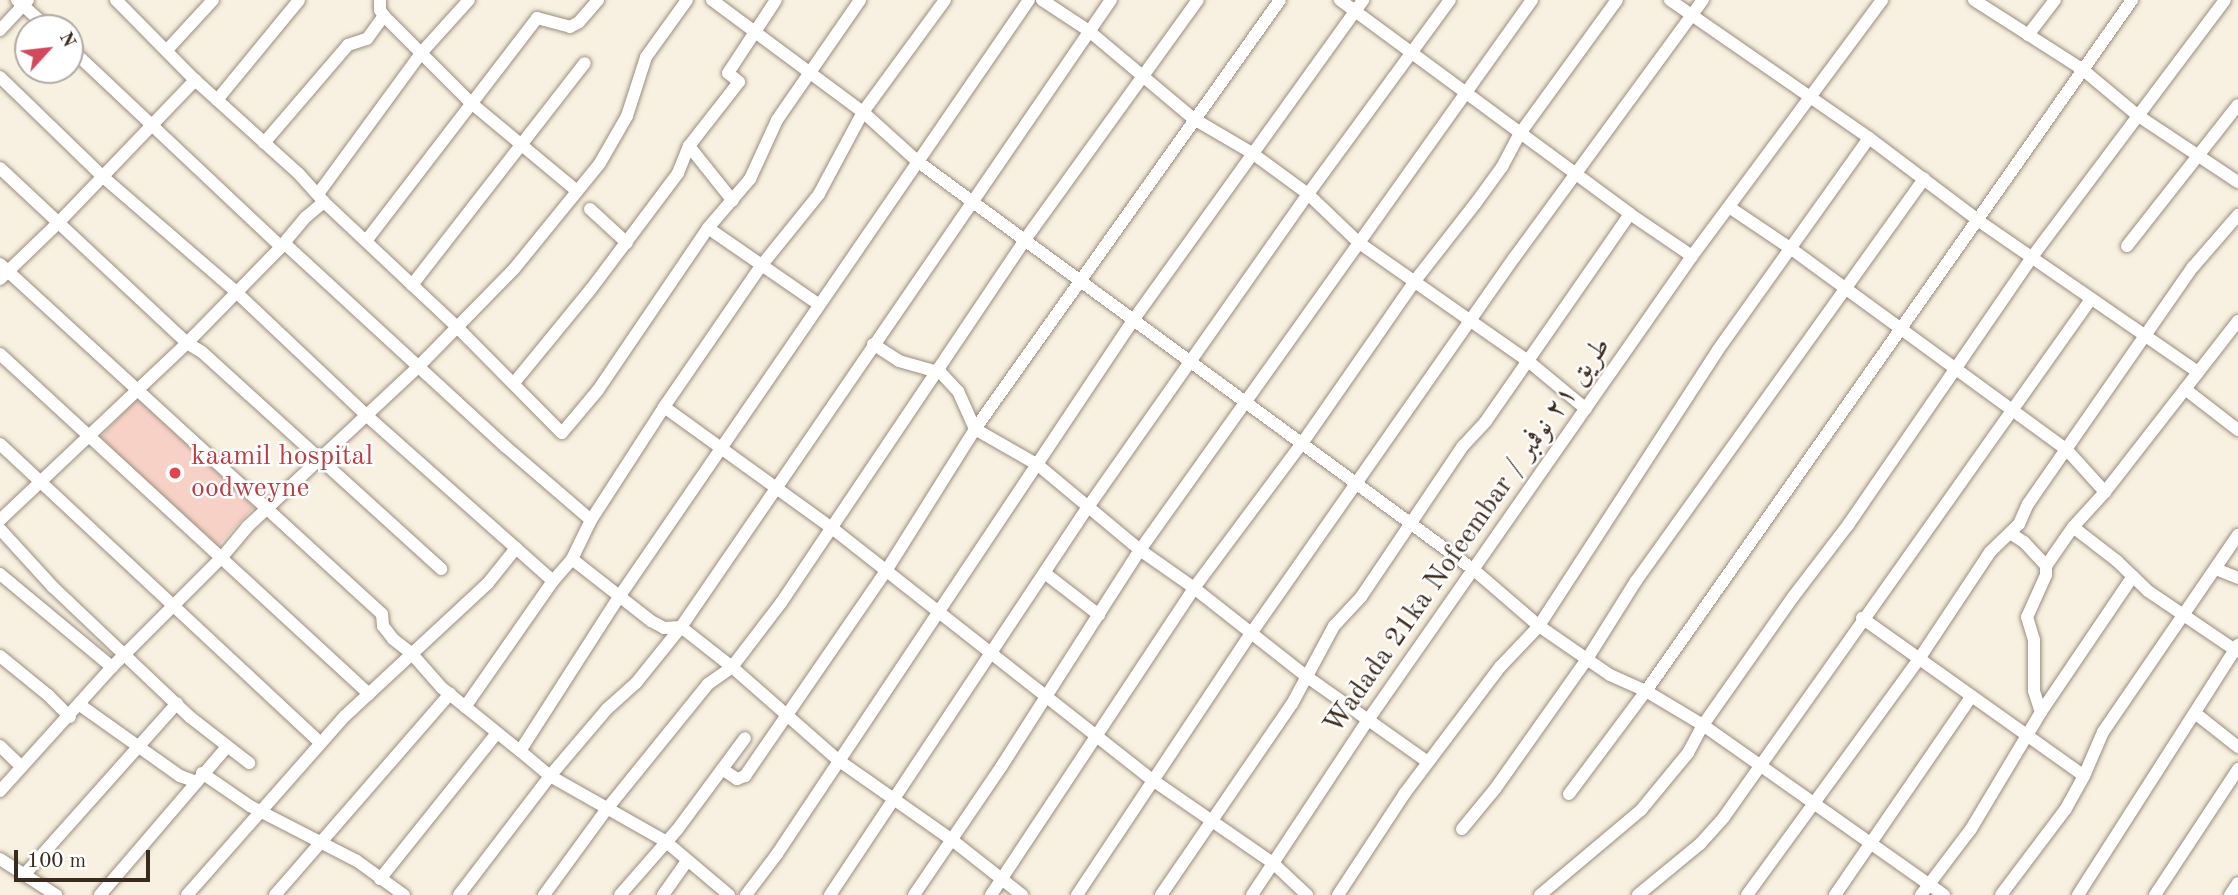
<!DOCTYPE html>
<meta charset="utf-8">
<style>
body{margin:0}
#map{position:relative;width:2238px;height:895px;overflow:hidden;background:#f8f0e0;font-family:"Old Standard TT",Amiri,serif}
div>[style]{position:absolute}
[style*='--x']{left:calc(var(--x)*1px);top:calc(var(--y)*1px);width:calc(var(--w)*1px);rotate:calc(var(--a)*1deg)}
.built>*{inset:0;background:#f7d1c6;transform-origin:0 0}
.roads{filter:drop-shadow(0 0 2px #9a8d7f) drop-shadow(0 0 2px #9a8d7f)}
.minor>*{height:12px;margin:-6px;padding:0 6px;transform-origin:6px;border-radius:6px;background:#fff}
.dots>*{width:19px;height:19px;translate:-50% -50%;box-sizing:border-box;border:4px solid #fff;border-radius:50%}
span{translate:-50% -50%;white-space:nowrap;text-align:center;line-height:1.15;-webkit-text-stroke:5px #fff;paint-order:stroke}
.health-label{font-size:28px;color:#be3a42}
.left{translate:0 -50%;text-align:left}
.street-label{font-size:28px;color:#3b2a1e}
.north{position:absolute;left:14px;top:14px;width:70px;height:70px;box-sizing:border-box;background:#fff;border:2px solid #b1aaa5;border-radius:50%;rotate:63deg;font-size:19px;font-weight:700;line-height:28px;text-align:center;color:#3b2a1e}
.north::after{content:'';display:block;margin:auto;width:24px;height:32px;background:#d1495b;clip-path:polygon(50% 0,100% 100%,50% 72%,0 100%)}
.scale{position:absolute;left:14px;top:850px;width:136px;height:32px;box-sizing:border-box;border:4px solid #3b2a1e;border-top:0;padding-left:9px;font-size:21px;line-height:24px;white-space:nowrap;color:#3b2a1e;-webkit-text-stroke:5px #fff;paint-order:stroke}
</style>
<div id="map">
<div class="built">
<div style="left:137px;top:398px;width:160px;height:58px;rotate:43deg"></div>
</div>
<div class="roads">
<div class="minor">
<div style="--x:17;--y:0;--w:42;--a:42.1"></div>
<div style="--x:116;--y:0;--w:112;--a:45.4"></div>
<div style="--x:195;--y:80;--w:140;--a:42.1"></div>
<div style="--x:299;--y:174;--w:38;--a:48"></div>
<div style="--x:324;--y:202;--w:183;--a:43.2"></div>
<div style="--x:457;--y:327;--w:149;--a:45.3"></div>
<div style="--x:562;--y:433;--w:56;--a:-50.1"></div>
<div style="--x:598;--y:390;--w:196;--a:-55.8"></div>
<div style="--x:708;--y:228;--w:65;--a:-49.4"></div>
<div style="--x:750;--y:179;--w:65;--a:-65.4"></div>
<div style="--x:777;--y:120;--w:146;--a:-55.3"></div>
<div style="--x:380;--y:0;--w:10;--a:90"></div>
<div style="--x:380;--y:10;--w:7;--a:56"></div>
<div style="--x:384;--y:16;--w:122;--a:45"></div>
<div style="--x:470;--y:102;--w:139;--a:39.8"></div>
<div style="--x:712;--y:0;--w:188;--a:36.6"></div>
<div style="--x:863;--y:112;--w:73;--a:42.2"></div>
<div style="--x:917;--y:161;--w:691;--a:36.29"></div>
<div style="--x:1474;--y:570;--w:86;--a:40.7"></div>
<div style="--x:1539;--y:626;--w:57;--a:133.6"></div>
<div style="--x:1500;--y:667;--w:158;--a:127"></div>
<div style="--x:1405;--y:793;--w:122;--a:123.3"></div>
<div style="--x:1042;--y:0;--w:56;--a:33.4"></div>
<div style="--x:1089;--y:31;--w:137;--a:40"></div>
<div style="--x:1194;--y:119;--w:67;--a:30.4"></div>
<div style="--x:1252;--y:153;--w:69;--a:36.2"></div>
<div style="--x:1308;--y:194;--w:69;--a:43.8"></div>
<div style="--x:1358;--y:242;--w:208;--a:35"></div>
<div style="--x:1528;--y:361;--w:75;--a:39.6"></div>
<div style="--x:1340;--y:0;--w:360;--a:36.4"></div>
<div style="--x:1630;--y:214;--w:75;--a:34.1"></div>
<div style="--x:1670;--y:0;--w:242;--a:34.7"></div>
<div style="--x:1869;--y:138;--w:138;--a:37"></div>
<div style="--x:1979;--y:221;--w:266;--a:34.6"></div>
<div style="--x:1974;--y:0;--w:128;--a:32.6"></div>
<div style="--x:2082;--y:69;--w:72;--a:39.9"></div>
<div style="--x:2137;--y:115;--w:121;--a:33.6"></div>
<div style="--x:0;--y:30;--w:41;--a:-47"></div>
<div style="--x:2028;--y:35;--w:44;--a:-52.4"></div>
<div style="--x:70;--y:48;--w:290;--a:43.3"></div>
<div style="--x:281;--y:247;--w:5;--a:-53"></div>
<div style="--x:284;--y:243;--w:301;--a:42.6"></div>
<div style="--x:506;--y:447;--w:112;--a:40.7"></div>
<div style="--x:167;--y:50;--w:68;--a:-47.4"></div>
<div style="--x:0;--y:77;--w:142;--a:44.1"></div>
<div style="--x:102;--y:176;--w:176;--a:40.8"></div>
<div style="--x:235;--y:291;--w:180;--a:43.4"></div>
<div style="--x:366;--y:415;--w:250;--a:41.6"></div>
<div style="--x:217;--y:100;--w:129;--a:-50.6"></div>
<div style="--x:1869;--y:138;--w:260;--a:125.5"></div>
<div style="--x:1718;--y:350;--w:329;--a:123"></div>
<div style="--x:1539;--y:626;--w:86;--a:34.6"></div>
<div style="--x:1610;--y:675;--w:39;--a:24"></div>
<div style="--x:1646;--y:691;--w:66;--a:30.8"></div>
<div style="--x:1703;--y:725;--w:295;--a:35.2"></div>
<div style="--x:264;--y:143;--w:129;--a:-49.4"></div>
<div style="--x:348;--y:45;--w:20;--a:-18"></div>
<div style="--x:367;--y:39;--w:29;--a:-54"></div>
<div style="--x:689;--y:146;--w:70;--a:51.3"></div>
<div style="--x:0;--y:168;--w:256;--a:43.1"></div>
<div style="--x:187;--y:343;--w:17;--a:31"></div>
<div style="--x:202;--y:352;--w:323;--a:42.2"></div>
<div style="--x:318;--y:194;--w:176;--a:-53.8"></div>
<div style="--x:422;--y:52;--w:70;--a:-47.9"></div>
<div style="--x:1729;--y:207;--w:73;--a:33.9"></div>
<div style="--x:1790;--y:248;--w:343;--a:36.1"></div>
<div style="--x:2067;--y:450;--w:57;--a:47.9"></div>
<div style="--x:590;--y:209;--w:50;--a:42.6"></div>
<div style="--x:708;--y:228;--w:134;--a:34.6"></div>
<div style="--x:366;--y:241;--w:281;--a:-52.5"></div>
<div style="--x:537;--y:18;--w:34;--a:15"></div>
<div style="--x:570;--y:27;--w:10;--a:-29"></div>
<div style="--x:579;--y:22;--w:29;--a:-49"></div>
<div style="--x:284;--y:243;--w:34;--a:-50"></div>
<div style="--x:306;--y:217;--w:23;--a:-40"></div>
<div style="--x:2127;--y:246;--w:179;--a:-51.8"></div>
<div style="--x:0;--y:264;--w:518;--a:42.5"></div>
<div style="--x:382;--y:614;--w:12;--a:85"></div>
<div style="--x:383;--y:626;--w:16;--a:52"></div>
<div style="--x:393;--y:639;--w:24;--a:38"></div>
<div style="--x:412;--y:654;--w:45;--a:48.6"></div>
<div style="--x:442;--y:688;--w:100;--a:38.9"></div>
<div style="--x:0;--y:279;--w:82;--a:-44"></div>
<div style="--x:59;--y:222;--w:197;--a:-46.2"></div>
<div style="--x:412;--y:285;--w:281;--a:-52.1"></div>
<div style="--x:2238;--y:321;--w:217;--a:127.9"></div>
<div style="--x:2105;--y:492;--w:47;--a:132.4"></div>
<div style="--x:2073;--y:527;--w:56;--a:37.7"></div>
<div style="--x:2117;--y:561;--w:43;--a:44.1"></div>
<div style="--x:2148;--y:591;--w:109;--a:34.1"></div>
<div style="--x:873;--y:344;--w:31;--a:33"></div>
<div style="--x:899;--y:361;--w:44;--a:15.9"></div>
<div style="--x:941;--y:373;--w:25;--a:47"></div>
<div style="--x:958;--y:391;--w:42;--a:65.9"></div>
<div style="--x:975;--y:429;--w:73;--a:29.7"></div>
<div style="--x:1038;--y:465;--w:133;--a:39.8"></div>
<div style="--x:1140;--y:550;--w:66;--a:35.1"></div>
<div style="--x:1194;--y:588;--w:142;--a:38.2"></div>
<div style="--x:1306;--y:676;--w:149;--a:35.2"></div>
<div style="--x:0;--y:354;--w:502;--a:42.66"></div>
<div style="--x:514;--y:383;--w:122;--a:-50.7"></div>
<div style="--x:591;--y:289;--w:145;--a:-53.1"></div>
<div style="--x:678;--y:173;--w:29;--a:-68"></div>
<div style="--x:689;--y:146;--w:81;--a:-52"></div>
<div style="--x:739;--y:82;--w:14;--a:-141"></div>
<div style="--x:728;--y:73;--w:87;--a:-56.7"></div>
<div style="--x:2185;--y:389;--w:67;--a:37.7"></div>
<div style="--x:664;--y:407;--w:207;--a:35.8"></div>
<div style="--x:832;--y:528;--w:410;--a:38.2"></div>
<div style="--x:1154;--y:781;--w:145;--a:34.6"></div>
<div style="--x:1273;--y:863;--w:47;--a:43.3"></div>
<div style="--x:0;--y:444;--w:437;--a:43"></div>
<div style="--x:0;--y:520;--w:257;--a:-43.4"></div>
<div style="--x:187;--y:343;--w:134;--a:-45.6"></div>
<div style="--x:0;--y:529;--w:79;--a:47.6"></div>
<div style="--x:53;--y:587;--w:189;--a:43.5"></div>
<div style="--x:190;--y:717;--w:75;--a:37.9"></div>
<div style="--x:2010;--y:533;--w:17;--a:33"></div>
<div style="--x:2024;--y:542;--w:33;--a:47"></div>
<div style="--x:2046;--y:566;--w:9;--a:90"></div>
<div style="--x:2046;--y:575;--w:46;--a:114.3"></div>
<div style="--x:2027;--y:617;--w:24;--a:73"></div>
<div style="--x:2034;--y:640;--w:51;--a:90"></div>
<div style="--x:2034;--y:691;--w:22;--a:72"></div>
<div style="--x:572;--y:559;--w:100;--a:38.1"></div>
<div style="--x:651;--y:621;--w:15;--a:28"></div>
<div style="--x:664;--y:628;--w:17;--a:-3"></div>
<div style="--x:2046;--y:566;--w:47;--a:-55.3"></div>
<div style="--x:2216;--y:569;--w:24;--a:22"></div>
<div style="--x:0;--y:574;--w:146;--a:39.7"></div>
<div style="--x:1046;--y:574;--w:67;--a:37.7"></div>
<div style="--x:1862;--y:618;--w:272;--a:35.4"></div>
<div style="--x:2084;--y:776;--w:39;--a:119"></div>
<div style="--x:2065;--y:810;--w:106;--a:127"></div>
<div style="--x:0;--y:656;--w:62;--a:39.1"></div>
<div style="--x:48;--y:695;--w:31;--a:45"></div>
<div style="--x:80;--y:705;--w:123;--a:35.4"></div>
<div style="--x:180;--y:776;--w:15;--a:20"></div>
<div style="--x:465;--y:707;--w:154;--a:-55.1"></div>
<div style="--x:553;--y:581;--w:29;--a:-49"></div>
<div style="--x:572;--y:559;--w:43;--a:-64"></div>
<div style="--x:591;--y:520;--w:135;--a:-57.1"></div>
<div style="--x:664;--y:407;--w:171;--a:-55.5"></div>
<div style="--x:761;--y:266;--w:92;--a:-51.1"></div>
<div style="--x:819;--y:194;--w:93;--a:-61.8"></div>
<div style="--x:863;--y:112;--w:139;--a:-53.8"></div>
<div style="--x:2195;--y:713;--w:55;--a:38.3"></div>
<div style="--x:0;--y:746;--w:30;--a:44"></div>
<div style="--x:722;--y:769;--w:18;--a:34"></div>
<div style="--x:737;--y:779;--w:9;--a:-21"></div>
<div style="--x:745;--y:776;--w:249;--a:-55.5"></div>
<div style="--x:886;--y:571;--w:168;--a:-57.9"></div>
<div style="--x:975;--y:429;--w:526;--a:-54.59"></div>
<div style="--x:202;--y:773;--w:58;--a:34.5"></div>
<div style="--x:250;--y:806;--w:120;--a:27.2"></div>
<div style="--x:357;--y:861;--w:58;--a:35.9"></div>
<div style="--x:2084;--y:776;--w:48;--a:-66.6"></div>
<div style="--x:2103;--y:732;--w:239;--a:-55.6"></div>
<div style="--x:0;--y:791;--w:167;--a:-47.9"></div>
<div style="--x:112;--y:667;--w:157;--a:-45"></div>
<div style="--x:223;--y:556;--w:38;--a:-50"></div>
<div style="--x:247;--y:527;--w:234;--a:-43.1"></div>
<div style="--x:418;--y:367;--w:137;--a:-45.6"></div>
<div style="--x:514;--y:269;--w:136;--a:-50.9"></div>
<div style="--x:600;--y:163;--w:54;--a:-60.1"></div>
<div style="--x:627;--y:116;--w:62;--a:-72.1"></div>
<div style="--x:646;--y:57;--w:70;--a:-54.3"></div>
<div style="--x:1569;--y:794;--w:129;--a:-53.2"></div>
<div style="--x:1646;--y:691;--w:845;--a:-54.88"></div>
<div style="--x:1462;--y:829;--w:52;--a:-50.5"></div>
<div style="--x:1495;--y:789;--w:159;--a:-54.7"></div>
<div style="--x:1587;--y:659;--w:92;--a:-57.9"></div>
<div style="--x:1636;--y:581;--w:495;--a:-54.4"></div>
<div style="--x:0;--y:859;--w:67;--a:32.7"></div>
<div style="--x:24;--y:875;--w:230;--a:-48.3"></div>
<div style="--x:380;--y:879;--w:187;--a:-51.3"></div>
<div style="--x:100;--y:895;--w:194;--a:-49.4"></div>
<div style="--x:187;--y:895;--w:239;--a:-48.6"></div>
<div style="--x:345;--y:716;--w:195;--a:-42.9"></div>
<div style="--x:488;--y:583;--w:45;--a:-51.3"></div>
<div style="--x:275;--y:895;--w:267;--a:-49"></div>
<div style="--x:459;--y:895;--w:150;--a:-52.6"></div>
<div style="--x:550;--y:776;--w:88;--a:-49.6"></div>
<div style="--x:607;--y:709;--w:39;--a:-42"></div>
<div style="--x:636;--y:683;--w:72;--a:-51.2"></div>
<div style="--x:544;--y:895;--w:105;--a:-53.9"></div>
<div style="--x:606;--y:810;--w:162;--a:-51"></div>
<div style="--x:708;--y:684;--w:29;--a:-35"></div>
<div style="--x:732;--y:667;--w:65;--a:-141.9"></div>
<div style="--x:681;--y:627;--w:760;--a:-55.56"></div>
<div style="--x:620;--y:895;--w:86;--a:-48.8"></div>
<div style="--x:677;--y:830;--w:114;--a:-53.5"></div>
<div style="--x:663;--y:895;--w:42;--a:-54.8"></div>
<div style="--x:729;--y:895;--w:84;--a:-139.8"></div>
<div style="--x:665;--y:841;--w:132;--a:-150.5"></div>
<div style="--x:550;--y:776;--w:39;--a:-140"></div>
<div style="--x:520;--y:751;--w:183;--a:-57.3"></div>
<div style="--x:619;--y:597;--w:724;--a:-55.52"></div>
<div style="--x:746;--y:895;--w:51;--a:-52.9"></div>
<div style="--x:777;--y:854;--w:643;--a:-56.29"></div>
<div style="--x:1134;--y:319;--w:393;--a:-54.3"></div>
<div style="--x:830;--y:895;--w:466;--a:-56.4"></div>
<div style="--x:1088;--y:507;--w:383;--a:-54.9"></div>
<div style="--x:1308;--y:194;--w:240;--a:-53.8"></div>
<div style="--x:914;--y:895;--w:155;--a:-55.8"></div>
<div style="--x:1001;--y:767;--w:258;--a:-57.4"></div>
<div style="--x:1140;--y:550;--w:675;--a:-54.52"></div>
<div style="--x:991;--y:895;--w:368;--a:-56.5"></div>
<div style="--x:1194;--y:588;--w:182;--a:-53.3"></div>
<div style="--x:1303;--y:442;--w:195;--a:-55.2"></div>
<div style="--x:1414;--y:282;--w:99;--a:-52"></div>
<div style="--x:1475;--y:204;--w:46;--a:-53.9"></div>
<div style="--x:1502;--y:167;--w:40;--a:-62"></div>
<div style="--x:1521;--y:132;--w:163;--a:-54"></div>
<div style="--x:1022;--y:895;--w:89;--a:-141.8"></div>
<div style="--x:952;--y:840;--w:139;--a:-144.9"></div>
<div style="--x:838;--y:760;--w:141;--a:-138.7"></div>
<div style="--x:732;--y:667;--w:81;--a:-52.6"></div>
<div style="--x:781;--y:603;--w:436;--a:-56.1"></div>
<div style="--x:1024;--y:241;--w:297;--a:-54.2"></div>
<div style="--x:1077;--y:895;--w:316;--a:-56.4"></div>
<div style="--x:1252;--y:632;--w:457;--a:-55"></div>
<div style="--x:1514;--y:258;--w:320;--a:-53.8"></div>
<div style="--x:1161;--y:895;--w:232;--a:-55.6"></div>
<div style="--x:1292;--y:704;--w:89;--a:-61.7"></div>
<div style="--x:1334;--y:626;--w:40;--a:-47"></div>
<div style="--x:1361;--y:597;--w:182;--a:-56"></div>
<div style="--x:1463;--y:446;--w:34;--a:-47"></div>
<div style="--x:1486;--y:421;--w:252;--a:-55.2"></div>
<div style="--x:1252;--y:895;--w:210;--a:-56.5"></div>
<div style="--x:1368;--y:720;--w:566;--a:-55.07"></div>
<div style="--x:1692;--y:256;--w:319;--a:-53.4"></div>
<div style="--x:1540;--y:895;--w:132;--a:-40.1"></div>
<div style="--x:1641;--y:810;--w:74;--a:-50.5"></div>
<div style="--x:1688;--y:753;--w:32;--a:-62"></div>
<div style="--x:1703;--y:725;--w:156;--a:-54.9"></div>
<div style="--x:1793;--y:597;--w:91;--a:-52.6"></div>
<div style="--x:1848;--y:525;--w:325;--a:-55.5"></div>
<div style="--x:2032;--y:257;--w:321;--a:-53.1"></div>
<div style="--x:1638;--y:895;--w:80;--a:-39.4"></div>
<div style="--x:1700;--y:844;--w:36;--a:-48"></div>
<div style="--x:1724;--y:817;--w:635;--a:-54.68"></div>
<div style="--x:1747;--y:895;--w:296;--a:-53.9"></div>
<div style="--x:1921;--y:656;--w:125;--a:-56.4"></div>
<div style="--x:1990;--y:552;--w:40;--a:-44"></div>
<div style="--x:2019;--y:524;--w:22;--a:-66"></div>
<div style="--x:2028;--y:504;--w:289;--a:-55.2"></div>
<div style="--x:2193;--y:267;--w:69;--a:-49.1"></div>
<div style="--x:1835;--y:895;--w:240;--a:-55.5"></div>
<div style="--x:1921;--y:895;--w:83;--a:-52.9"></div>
<div style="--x:1971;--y:829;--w:136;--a:-59.1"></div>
<div style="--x:2041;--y:712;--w:164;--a:-55.9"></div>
<div style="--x:2078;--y:895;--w:297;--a:-57.4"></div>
<div style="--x:2155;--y:895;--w:151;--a:-56.6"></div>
<div style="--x:2230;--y:895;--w:14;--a:-56"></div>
</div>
</div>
<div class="dots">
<div style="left:175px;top:473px;background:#e0444e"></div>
</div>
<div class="health-label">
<span class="left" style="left:191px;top:473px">kaamil hospital<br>oodweyne</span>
</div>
<div class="street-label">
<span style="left:1468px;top:536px;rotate:-55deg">Wadada 21ka Nofeembar / طريق ٢١ نوفمبر</span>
</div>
<div class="north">N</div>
<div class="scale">100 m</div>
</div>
